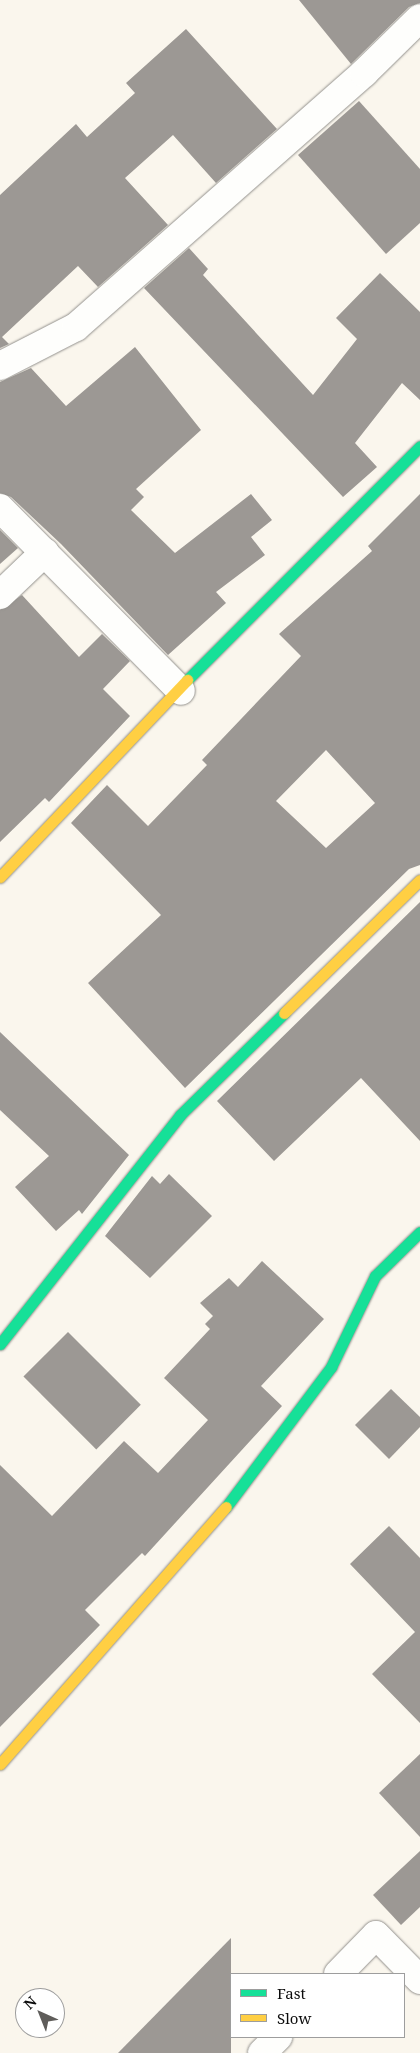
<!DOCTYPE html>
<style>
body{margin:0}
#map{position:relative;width:420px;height:2053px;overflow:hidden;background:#faf6ed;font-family:"Noto Serif",serif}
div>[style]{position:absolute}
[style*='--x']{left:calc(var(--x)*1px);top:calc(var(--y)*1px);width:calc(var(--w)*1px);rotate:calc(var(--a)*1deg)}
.building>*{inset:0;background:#9c9894;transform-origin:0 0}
.roads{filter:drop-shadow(0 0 1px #93918d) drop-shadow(0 0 1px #93918d)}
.street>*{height:28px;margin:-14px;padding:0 14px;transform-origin:14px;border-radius:14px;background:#fefefc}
.fast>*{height:11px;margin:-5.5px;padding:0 5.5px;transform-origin:5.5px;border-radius:5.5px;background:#16e098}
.slow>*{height:11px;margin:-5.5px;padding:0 5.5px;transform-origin:5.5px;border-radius:5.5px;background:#ffcf43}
span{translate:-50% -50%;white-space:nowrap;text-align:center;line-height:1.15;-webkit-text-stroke:5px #fff;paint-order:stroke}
.legend{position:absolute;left:230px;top:1973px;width:175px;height:65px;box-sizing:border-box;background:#fff;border:1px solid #9d9d9d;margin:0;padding:6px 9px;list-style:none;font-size:15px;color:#0b0b0b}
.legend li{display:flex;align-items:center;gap:10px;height:25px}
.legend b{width:25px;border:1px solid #9d9d9d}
.north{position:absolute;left:15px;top:1988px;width:50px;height:50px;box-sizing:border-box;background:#fff;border:1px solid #9d9d9d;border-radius:50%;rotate:316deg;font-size:14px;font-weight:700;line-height:20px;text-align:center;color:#0b0b0b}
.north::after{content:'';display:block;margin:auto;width:18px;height:22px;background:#5f5d5a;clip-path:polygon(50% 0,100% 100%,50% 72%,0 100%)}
</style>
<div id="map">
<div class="building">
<div style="clip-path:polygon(299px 0,420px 0,420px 3px,409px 7px,351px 64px)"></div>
<div style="clip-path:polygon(186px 29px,277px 129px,216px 183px,173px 135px,125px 178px,168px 225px,98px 287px,78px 266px,2px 337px,9px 344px,0 348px,0 195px,76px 124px,87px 137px,135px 93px,126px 83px)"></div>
<div style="clip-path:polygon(359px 101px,420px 169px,420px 223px,386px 254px,298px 155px)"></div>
<div style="clip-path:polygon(189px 248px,208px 269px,203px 275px,313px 395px,357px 339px,336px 318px,380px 273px,420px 312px,420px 400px,402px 383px,355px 443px,377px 467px,343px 497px,144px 288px)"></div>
<div style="clip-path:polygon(135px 347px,201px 430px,136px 489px,144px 497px,131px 510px,175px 553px,251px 494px,272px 520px,251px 537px,265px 555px,216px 592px,226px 603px,168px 655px,61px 544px,11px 497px,0 493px,0 382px,31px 368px,66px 406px)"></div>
<div style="clip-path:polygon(evenodd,420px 494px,420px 865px,409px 869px,185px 1088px,88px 983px,161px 915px,71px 823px,107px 785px,148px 826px,207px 765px,202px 760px,301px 656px,279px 634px,372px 551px,368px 546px,420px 494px,326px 750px,375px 803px,326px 848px,276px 801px,326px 750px)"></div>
<div style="clip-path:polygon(0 530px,18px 548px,0 564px)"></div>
<div style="clip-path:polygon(22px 595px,79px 657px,102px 634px,130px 661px,103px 689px,130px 716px,49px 802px,45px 798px,0 842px,0 610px)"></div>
<div style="clip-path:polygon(420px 902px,420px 1141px,361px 1078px,274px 1161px,217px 1101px)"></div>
<div style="clip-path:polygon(0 1032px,129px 1155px,82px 1214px,79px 1210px,56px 1231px,15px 1187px,49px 1156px,0 1110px)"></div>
<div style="clip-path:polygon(169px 1174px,212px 1216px,150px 1278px,105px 1236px,152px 1176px,160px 1184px)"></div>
<div style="clip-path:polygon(262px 1261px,324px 1319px,261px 1386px,282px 1406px,145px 1556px,142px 1553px,85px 1610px,100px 1625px,0 1727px,0 1465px,52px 1516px,124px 1441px,158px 1473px,208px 1420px,164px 1378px,210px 1329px,205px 1324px,213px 1316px,200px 1303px,229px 1278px,238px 1287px)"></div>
<div style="left:68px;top:1332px;width:103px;height:63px;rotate:45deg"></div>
<div style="clip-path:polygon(391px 1389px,420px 1417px,420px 1427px,389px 1459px,355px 1425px)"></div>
<div style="clip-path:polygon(389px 1526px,420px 1558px,420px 1723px,372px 1674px,415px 1632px,350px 1564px)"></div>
<div style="clip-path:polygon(420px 1754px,420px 1837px,379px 1793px)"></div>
<div style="clip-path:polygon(420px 1851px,420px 1907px,401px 1925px,373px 1895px)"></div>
<div style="clip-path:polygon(231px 1938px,231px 2053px,118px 2053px)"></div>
</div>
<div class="roads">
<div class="street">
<div style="--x:0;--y:366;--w:85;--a:-27.2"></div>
<div style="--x:76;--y:327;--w:384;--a:-41.4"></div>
<div style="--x:364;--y:73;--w:78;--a:-44.5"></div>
<div style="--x:0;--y:508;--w:257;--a:45.3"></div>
<div style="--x:0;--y:595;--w:62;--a:-43.7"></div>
<div style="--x:338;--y:1974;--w:54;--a:-45.7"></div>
<div style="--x:376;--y:1935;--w:63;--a:45.6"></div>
<div style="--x:262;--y:2053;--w:23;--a:-45"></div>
</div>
<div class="fast">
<div style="--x:187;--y:680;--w:330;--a:-45.1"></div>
<div style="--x:0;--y:1344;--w:291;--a:-51.8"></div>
<div style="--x:180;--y:1115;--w:146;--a:-44.4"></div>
<div style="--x:226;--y:1507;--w:175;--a:-53.1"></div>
<div style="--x:331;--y:1367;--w:101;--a:-64.2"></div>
<div style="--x:375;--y:1276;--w:63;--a:-44.4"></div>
</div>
<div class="slow">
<div style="--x:0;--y:877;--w:272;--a:-46.5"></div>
<div style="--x:284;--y:1013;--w:190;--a:-44.4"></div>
<div style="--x:0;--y:1764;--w:342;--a:-48.7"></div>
</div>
</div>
<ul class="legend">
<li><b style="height:6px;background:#16e098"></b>Fast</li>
<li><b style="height:6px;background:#ffcf43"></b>Slow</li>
</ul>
<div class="north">N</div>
</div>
